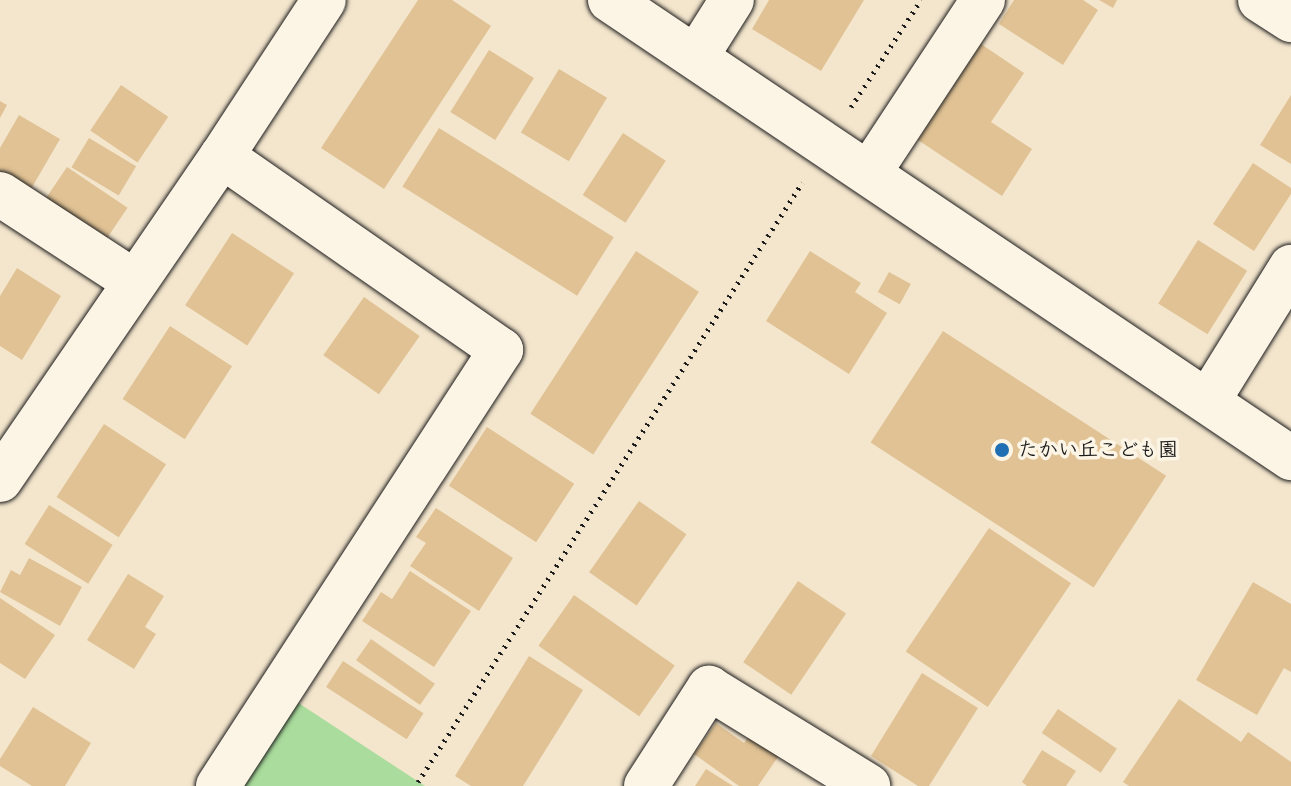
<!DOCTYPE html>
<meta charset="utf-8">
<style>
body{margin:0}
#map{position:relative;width:1291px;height:786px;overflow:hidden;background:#f4e6cd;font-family:"Balsamiq Sans","Klee One",sans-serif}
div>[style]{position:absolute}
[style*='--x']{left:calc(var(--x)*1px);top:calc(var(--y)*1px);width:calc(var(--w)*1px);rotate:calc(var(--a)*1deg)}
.green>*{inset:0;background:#aadc9d}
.building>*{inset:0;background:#e0c294;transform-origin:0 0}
.path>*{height:5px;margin-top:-2.5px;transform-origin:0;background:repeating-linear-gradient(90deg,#1c1c1c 0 2px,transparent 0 8px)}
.roads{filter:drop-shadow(0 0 2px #1c1c1c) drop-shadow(0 0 2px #1c1c1c)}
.minor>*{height:44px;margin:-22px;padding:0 22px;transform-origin:22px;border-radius:22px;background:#fcf5e5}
.dots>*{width:22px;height:22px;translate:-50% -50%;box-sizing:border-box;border:4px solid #fcf5e5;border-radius:50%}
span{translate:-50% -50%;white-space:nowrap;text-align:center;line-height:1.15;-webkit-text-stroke:7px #fcf5e5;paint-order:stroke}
.poi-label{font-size:20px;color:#1c1c1c;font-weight:700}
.left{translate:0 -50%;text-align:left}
</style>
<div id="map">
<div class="green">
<div style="clip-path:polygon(297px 702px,425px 786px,244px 786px)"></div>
</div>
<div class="building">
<div style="clip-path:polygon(418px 0,452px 0,491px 26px,384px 189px,321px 148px)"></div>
<div style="clip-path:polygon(769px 0,864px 0,821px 71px,752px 29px)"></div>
<div style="clip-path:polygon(1014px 0,1083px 0,1098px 10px,1063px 65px,999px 24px)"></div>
<div style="clip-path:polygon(1099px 0,1117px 0,1113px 8px)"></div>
<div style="clip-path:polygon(981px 44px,1024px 73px,991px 122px,1032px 149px,1002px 196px,918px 140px)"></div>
<div style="left:489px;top:50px;width:53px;height:73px;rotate:32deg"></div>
<div style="left:559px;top:69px;width:56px;height:74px;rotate:31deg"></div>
<div style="left:121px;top:85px;width:57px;height:55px;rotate:34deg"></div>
<div style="clip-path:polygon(1291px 95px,1291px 164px,1260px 145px)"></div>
<div style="clip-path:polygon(0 101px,7px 105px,0 118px)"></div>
<div style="clip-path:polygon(19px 115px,60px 139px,31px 189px,0 171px,0 148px)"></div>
<div style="left:439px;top:128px;width:206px;height:69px;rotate:32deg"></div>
<div style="left:623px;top:133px;width:51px;height:74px;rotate:33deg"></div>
<div style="left:89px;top:138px;width:55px;height:34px;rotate:31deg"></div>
<div style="clip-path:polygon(1253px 163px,1291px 188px,1291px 194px,1254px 251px,1213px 224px)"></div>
<div style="left:67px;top:167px;width:73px;height:47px;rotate:34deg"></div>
<div style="left:232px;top:233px;width:74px;height:86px;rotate:33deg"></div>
<div style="left:1198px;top:240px;width:58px;height:75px;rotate:32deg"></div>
<div style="left:636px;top:251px;width:75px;height:194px;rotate:33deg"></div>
<div style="clip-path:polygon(810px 251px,861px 283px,855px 292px,887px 313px,849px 374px,766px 321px)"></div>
<div style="clip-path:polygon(17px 268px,61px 296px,22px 360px,0 346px,0 296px)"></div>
<div style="left:889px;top:272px;width:25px;height:23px;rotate:29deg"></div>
<div style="left:364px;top:297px;width:68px;height:71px;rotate:35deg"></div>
<div style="left:170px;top:326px;width:74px;height:87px;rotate:33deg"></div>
<div style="left:943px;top:331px;width:266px;height:133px;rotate:33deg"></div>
<div style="left:104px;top:424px;width:74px;height:87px;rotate:33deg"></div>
<div style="left:487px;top:427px;width:104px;height:70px;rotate:33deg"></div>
<div style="left:639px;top:501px;width:58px;height:87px;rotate:35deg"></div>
<div style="left:49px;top:505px;width:75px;height:46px;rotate:32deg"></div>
<div style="clip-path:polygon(436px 508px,513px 558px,479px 611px,410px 566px,426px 543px,416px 537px)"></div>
<div style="left:989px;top:528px;width:99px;height:149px;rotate:34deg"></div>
<div style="clip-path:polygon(29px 558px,82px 587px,60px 626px,0 592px,11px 570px,20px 575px)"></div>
<div style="clip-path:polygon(410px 571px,471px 611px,434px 667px,362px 621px,381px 592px,392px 599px)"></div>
<div style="clip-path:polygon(128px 574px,164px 596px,145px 627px,156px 634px,134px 669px,87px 640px)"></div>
<div style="left:798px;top:581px;width:58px;height:98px;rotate:34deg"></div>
<div style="clip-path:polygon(1253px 582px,1291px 604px,1291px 672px,1284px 668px,1257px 715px,1196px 680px)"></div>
<div style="left:574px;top:595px;width:123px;height:62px;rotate:35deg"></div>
<div style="clip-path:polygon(0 598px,55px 635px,25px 679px,0 663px)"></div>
<div style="left:371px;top:639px;width:78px;height:26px;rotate:35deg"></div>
<div style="clip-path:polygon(529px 656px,583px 690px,523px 786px,471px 786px,455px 776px)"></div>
<div style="left:343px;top:661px;width:96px;height:31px;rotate:33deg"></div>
<div style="clip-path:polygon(922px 673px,978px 708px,929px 786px,918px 786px,871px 756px)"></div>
<div style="clip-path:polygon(1179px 699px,1241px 742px,1248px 732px,1291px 762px,1291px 786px,1129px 786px,1123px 782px)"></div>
<div style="clip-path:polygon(33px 707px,91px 743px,65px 786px,32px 786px,0 766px,0 759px)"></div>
<div style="left:1058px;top:709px;width:71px;height:29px;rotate:34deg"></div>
<div style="clip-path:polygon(716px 723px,744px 743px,751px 733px,780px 754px,758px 786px,739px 786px,694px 754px)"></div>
<div style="clip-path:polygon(1042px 750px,1076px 771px,1066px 786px,1027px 786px,1022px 782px)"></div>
<div style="clip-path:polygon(706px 769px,733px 786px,695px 786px)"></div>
</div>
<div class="path">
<div style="--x:851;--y:107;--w:128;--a:-56.8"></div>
<div style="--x:418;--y:782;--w:712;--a:-57.34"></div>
</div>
<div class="roads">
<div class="minor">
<div style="--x:610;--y:0;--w:821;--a:33.92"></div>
<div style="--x:1260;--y:0;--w:37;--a:33"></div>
<div style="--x:696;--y:57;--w:67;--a:-57.7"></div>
<div style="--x:869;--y:173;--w:207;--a:-56.6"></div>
<div style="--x:0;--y:194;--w:161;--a:33.1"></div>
<div style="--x:1208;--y:401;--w:158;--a:-58.2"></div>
<div style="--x:0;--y:480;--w:393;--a:-55.6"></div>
<div style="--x:222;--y:156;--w:186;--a:-56.8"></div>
<div style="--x:218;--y:786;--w:520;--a:-57.01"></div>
<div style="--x:501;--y:350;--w:340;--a:-145.2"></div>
<div style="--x:646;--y:786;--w:117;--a:-57.3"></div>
<div style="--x:709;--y:688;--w:187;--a:31.6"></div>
</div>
</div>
<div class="dots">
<div style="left:1002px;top:450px;background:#1f6fb2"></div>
</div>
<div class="poi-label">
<span class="left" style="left:1018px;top:450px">たかい丘こども園</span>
</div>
</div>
